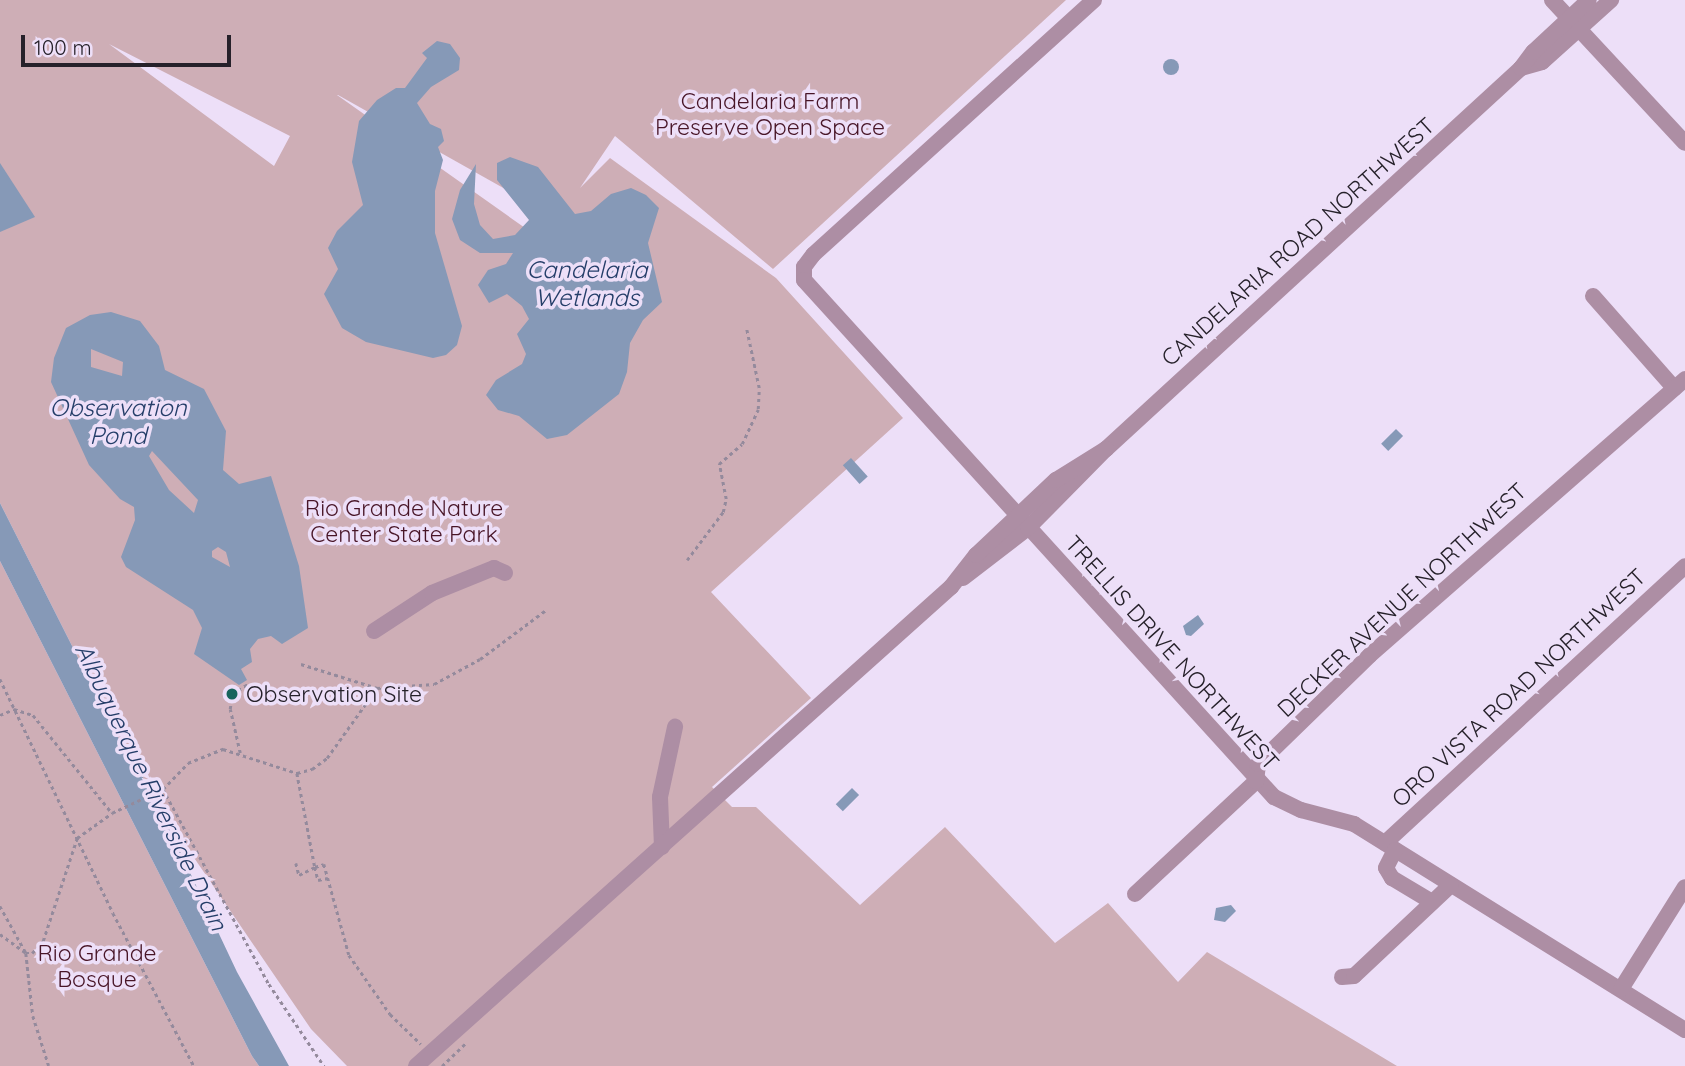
<!DOCTYPE html>
<style>
body{margin:0}
#map{position:relative;width:1685px;height:1066px;overflow:hidden;background:#eddff8;font-family:Quicksand,sans-serif}
div>[style]{position:absolute}
[style*='--x']{left:calc(var(--x)*1px);top:calc(var(--y)*1px);width:calc(var(--w)*1px);rotate:calc(var(--a)*1deg)}
.green>*{inset:0;background:#ceaeb6}
.water>*{inset:0;background:#8699b7;transform-origin:0 0}
.round{border-radius:50%}
.path>*{height:2.5px;margin-top:-1.25px;transform-origin:0;background:repeating-linear-gradient(90deg,#948a9c 0 3.5px,transparent 0 7px)}
.minor>*{height:16px;margin:-8px;padding:0 8px;transform-origin:8px;border-radius:8px;background:#ad8ea4}
.dots>*{width:19px;height:19px;translate:-50% -50%;box-sizing:border-box;border:4px solid #eddff8;border-radius:50%}
span{translate:-50% -50%;white-space:nowrap;text-align:center;line-height:1.15;-webkit-text-stroke:7px #eddff8;paint-order:stroke}
.park-label{font-size:23px;color:#481527}
.street-label{font-size:23px;color:#26212a}
.poi-label{font-size:23px;color:#26212a}
.left{translate:0 -50%;text-align:left}
.water-label{font-size:24px;color:#253e69;font-style:italic}
.scale{position:absolute;left:21px;top:35px;width:210px;height:32px;box-sizing:border-box;border:4px solid #26212a;border-top:0;padding-left:9px;font-size:21px;line-height:24px;white-space:nowrap;color:#26212a;-webkit-text-stroke:5px #eddff8;paint-order:stroke}
</style>
<div id="map">
<div class="green">
<div style="clip-path:polygon(evenodd,0 0,1066px 0,773px 269px,615px 136px,580px 188px,610px 158px,776px 278px,903px 418px,711px 592px,811px 698px,712px 787px,732px 807px,756px 807px,860px 905px,945px 827px,1055px 943px,1108px 903px,1178px 982px,1207px 952px,1397px 1066px,347px 1066px,311px 1029px,158px 805px,124px 749px,0 503px,0 0,109px 44px,290px 136px,274px 166px,109px 44px,0 0,337px 95px,338px 95px,553px 216px,535px 235px,337px 95px)"></div>
<div style="clip-path:polygon(0 561px,252px 1056px,259px 1066px,0 1066px)"></div>
</div>
<div class="water">
<div style="clip-path:polygon(437px 41px,450px 44px,460px 58px,459px 70px,431px 87px,417px 103px,430px 124px,441px 129px,444px 141px,438px 147px,443px 160px,435px 191px,435px 233px,462px 326px,457px 345px,446px 355px,433px 358px,366px 342px,342px 328px,324px 294px,338px 269px,328px 248px,337px 231px,363px 205px,352px 162px,359px 121px,377px 100px,396px 88px,405px 88px,427px 58px,422px 53px)"></div>
<div class="round" style="left:1163px;top:59px;width:16px;height:16px"></div>
<div style="clip-path:polygon(510px 157px,538px 167px,575px 214px,591px 211px,611px 194px,631px 188px,646px 195px,659px 208px,648px 243px,662px 302px,643px 320px,630px 343px,627px 372px,619px 394px,567px 435px,547px 439px,519px 416px,498px 410px,486px 395px,496px 380px,522px 364px,526px 354px,517px 334px,529px 319px,522px 306px,507px 294px,489px 303px,478px 285px,488px 270px,506px 264px,513px 253px,480px 253px,460px 240px,452px 219px,460px 190px,476px 164px,474px 204px,480px 225px,493px 239px,515px 235px,529px 220px,497px 180px,497px 163px)"></div>
<div style="clip-path:polygon(0 163px,35px 217px,0 232px)"></div>
<div style="clip-path:polygon(evenodd,111px 312px,140px 321px,159px 346px,165px 370px,204px 389px,226px 431px,223px 470px,239px 484px,271px 476px,299px 566px,308px 628px,282px 644px,271px 636px,258px 639px,250px 649px,252px 662px,241px 669px,247px 680px,239px 685px,194px 654px,202px 628px,193px 610px,126px 567px,121px 557px,135px 520px,134px 507px,120px 499px,89px 465px,51px 382px,54px 358px,66px 328px,90px 315px,111px 312px,91px 349px,123px 362px,122px 376px,91px 367px,91px 349px,111px 312px,152px 451px,198px 500px,194px 513px,169px 490px,149px 456px,152px 451px,111px 312px,218px 547px,226px 552px,230px 567px,212px 557px,212px 551px,218px 547px)"></div>
<div style="left:1396px;top:429px;width:10px;height:21px;rotate:45deg"></div>
<div style="left:851px;top:458px;width:25px;height:11px;rotate:48deg"></div>
<div style="clip-path:polygon(0 503px,124px 749px,150px 788px,237px 972px,289px 1066px,259px 1066px,252px 1056px,0 561px)"></div>
<div style="clip-path:polygon(1198px 615px,1204px 624px,1191px 636px,1186px 635px,1183px 626px)"></div>
<div style="left:852px;top:788px;width:10px;height:23px;rotate:45deg"></div>
<div style="clip-path:polygon(1231px 905px,1236px 911px,1225px 922px,1214px 920px,1216px 908px)"></div>
</div>
<div class="path">
<div style="--x:687;--y:560;--w:60;--a:-53.1"></div>
<div style="--x:723;--y:512;--w:13;--a:-77"></div>
<div style="--x:726;--y:499;--w:36;--a:-101"></div>
<div style="--x:719;--y:464;--w:30;--a:-41"></div>
<div style="--x:742;--y:444;--w:38;--a:-65"></div>
<div style="--x:758;--y:409;--w:21;--a:-87"></div>
<div style="--x:759;--y:388;--w:62;--a:-102"></div>
<div style="--x:301;--y:664;--w:80;--a:17.5"></div>
<div style="--x:377;--y:688;--w:57;--a:-4"></div>
<div style="--x:434;--y:684;--w:52;--a:-28.5"></div>
<div style="--x:480;--y:659;--w:82;--a:-36.6"></div>
<div style="--x:0;--y:679;--w:260;--a:64.2"></div>
<div style="--x:113;--y:913;--w:173;--a:62.1"></div>
<div style="--x:0;--y:715;--w:15;--a:-23"></div>
<div style="--x:14;--y:709;--w:20;--a:18"></div>
<div style="--x:33;--y:715;--w:126;--a:51.1"></div>
<div style="--x:240;--y:753;--w:45;--a:-102.8"></div>
<div style="--x:230;--y:709;--w:15;--a:-82"></div>
<div style="--x:232;--y:694;--w:19;--a:-32"></div>
<div style="--x:297;--y:773;--w:96;--a:79.2"></div>
<div style="--x:315;--y:867;--w:9;--a:-18"></div>
<div style="--x:324;--y:864;--w:94;--a:74.6"></div>
<div style="--x:349;--y:955;--w:72;--a:55.2"></div>
<div style="--x:390;--y:1014;--w:43;--a:44.1"></div>
<div style="--x:163;--y:789;--w:222;--a:61.5"></div>
<div style="--x:269;--y:984;--w:99;--a:56.1"></div>
<div style="--x:296;--y:863;--w:12;--a:76"></div>
<div style="--x:299;--y:875;--w:18;--a:-27"></div>
<div style="--x:315;--y:867;--w:13;--a:77"></div>
<div style="--x:318;--y:880;--w:10;--a:-11"></div>
<div style="--x:0;--y:906;--w:54;--a:61"></div>
<div style="--x:26;--y:953;--w:63;--a:83.7"></div>
<div style="--x:33;--y:1016;--w:52;--a:72.3"></div>
<div style="--x:0;--y:934;--w:32;--a:36"></div>
<div style="--x:26;--y:953;--w:6;--a:0"></div>
<div style="--x:32;--y:953;--w:16;--a:-47"></div>
<div style="--x:43;--y:941;--w:108;--a:-71.7"></div>
<div style="--x:77;--y:838;--w:43;--a:-35.5"></div>
<div style="--x:112;--y:813;--w:56;--a:-25.2"></div>
<div style="--x:163;--y:789;--w:36;--a:-46"></div>
<div style="--x:188;--y:763;--w:38;--a:-22"></div>
<div style="--x:223;--y:749;--w:78;--a:18"></div>
<div style="--x:297;--y:773;--w:16;--a:-15"></div>
<div style="--x:312;--y:769;--w:19;--a:-36"></div>
<div style="--x:327;--y:758;--w:86;--a:-54.5"></div>
<div style="--x:442;--y:1066;--w:33;--a:-44"></div>
</div>
<div class="minor">
<div style="--x:1094;--y:0;--w:379;--a:137.8"></div>
<div style="--x:813;--y:255;--w:15;--a:127"></div>
<div style="--x:804;--y:267;--w:13;--a:90"></div>
<div style="--x:804;--y:280;--w:699;--a:47.73"></div>
<div style="--x:1274;--y:797;--w:30;--a:26"></div>
<div style="--x:1301;--y:810;--w:55;--a:14.8"></div>
<div style="--x:1354;--y:824;--w:390;--a:31.9"></div>
<div style="--x:1552;--y:0;--w:195;--a:47.1"></div>
<div style="--x:1521;--y:68;--w:22;--a:-16"></div>
<div style="--x:1542;--y:62;--w:93;--a:-41.9"></div>
<div style="--x:1593;--y:296;--w:123;--a:48.6"></div>
<div style="--x:963;--y:578;--w:82;--a:-37.6"></div>
<div style="--x:1028;--y:528;--w:111;--a:-45.4"></div>
<div style="--x:1106;--y:449;--w:563;--a:-42.55"></div>
<div style="--x:1521;--y:68;--w:20;--a:-53"></div>
<div style="--x:1533;--y:52;--w:76;--a:-42.9"></div>
<div style="--x:374;--y:631;--w:69;--a:-33.2"></div>
<div style="--x:432;--y:593;--w:67;--a:-22"></div>
<div style="--x:494;--y:568;--w:12;--a:24"></div>
<div style="--x:1385;--y:843;--w:408;--a:-42.7"></div>
<div style="--x:662;--y:847;--w:50;--a:-92.3"></div>
<div style="--x:660;--y:797;--w:72;--a:-77.9"></div>
<div style="--x:1395;--y:850;--w:20;--a:117"></div>
<div style="--x:1386;--y:868;--w:12;--a:59"></div>
<div style="--x:1392;--y:878;--w:47;--a:31"></div>
<div style="--x:1135;--y:894;--w:166;--a:-43"></div>
<div style="--x:1256;--y:781;--w:17;--a:-83"></div>
<div style="--x:1258;--y:764;--w:156;--a:-44.2"></div>
<div style="--x:1370;--y:655;--w:419;--a:-41.2"></div>
<div style="--x:1342;--y:977;--w:12;--a:-5"></div>
<div style="--x:1354;--y:976;--w:133;--a:-43.2"></div>
<div style="--x:1621;--y:989;--w:120;--a:-57.9"></div>
<div style="--x:416;--y:1066;--w:718;--a:-41.84"></div>
<div style="--x:951;--y:587;--w:41;--a:-52"></div>
<div style="--x:976;--y:555;--w:110;--a:-43.2"></div>
<div style="--x:1056;--y:480;--w:59;--a:-31.8"></div>
</div>
<div class="dots">
<div style="left:232px;top:694px;background:#18645c"></div>
</div>
<div class="park-label">
<span style="left:770px;top:114px">Candelaria Farm<br>Preserve Open Space</span>
<span style="left:404px;top:521px">Rio Grande Nature<br>Center State Park</span>
<span style="left:97px;top:966px">Rio Grande<br>Bosque</span>
</div>
<div class="street-label">
<span style="left:1298px;top:242px;rotate:-42deg">CANDELARIA ROAD NORTHWEST</span>
<span style="left:1402px;top:600px;rotate:-43deg">DECKER AVENUE NORTHWEST</span>
<span style="left:1172px;top:653px;rotate:48deg">TRELLIS DRIVE NORTHWEST</span>
<span style="left:1519px;top:688px;rotate:-43deg">ORO VISTA ROAD NORTHWEST</span>
</div>
<div class="poi-label">
<span class="left" style="left:246px;top:694px">Observation Site</span>
</div>
<div class="water-label">
<span style="left:587px;top:284px">Candelaria<br>Wetlands</span>
<span style="left:118px;top:422px">Observation<br>Pond</span>
<span style="left:151px;top:787px;rotate:64deg">Albuquerque Riverside Drain</span>
</div>
<div class="scale">100 m</div>
</div>
